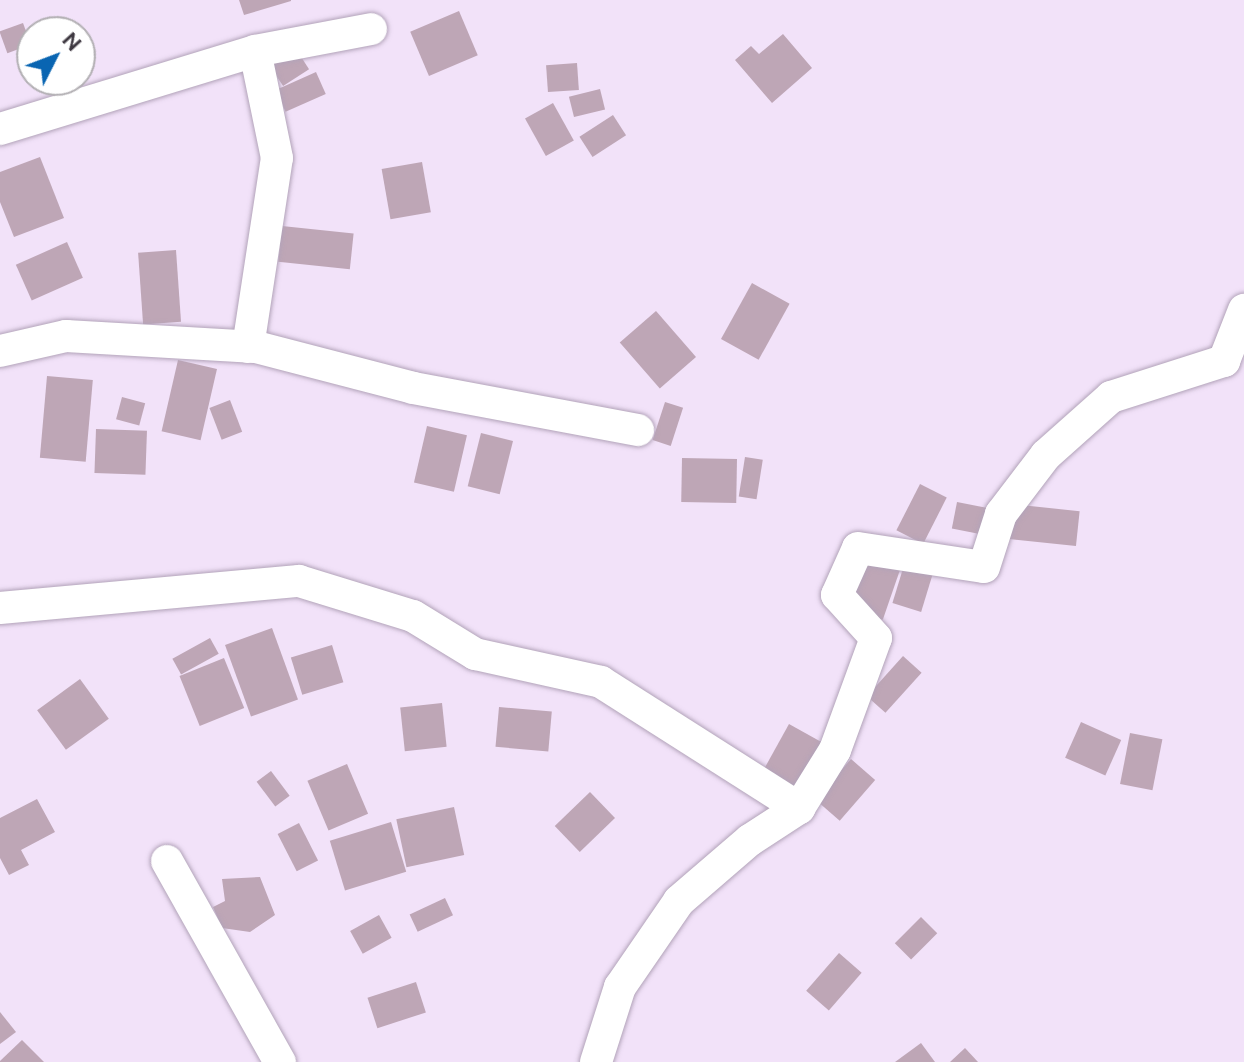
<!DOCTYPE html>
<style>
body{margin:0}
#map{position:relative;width:1244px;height:1062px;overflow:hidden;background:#f2e2f9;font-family:Ubuntu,sans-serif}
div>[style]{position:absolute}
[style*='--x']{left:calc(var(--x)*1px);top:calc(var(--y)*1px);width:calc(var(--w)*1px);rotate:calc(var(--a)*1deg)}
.building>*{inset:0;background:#bea6b6;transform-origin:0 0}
.roads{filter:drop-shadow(0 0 2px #b2a3b9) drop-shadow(0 0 2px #b2a3b9)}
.street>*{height:32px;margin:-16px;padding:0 16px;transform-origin:16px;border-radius:16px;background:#fff}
span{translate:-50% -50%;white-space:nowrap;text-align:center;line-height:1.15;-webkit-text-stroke:8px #fff;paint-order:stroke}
.north{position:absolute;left:16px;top:16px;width:80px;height:80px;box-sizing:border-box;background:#fff;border:2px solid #b2afb3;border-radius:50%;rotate:48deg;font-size:22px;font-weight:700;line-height:32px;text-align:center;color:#3e3841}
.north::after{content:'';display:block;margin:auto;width:28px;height:36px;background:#0965b2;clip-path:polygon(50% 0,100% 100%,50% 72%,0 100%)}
</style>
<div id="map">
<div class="building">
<div style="clip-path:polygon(239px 0,291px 0,291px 1px,244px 15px)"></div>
<div style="left:459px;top:11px;width:48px;height:53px;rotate:67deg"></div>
<div style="left:23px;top:23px;width:23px;height:25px;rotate:70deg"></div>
<div style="clip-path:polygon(783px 34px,812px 68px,772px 103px,735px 60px,751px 46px,759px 54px)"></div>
<div style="left:296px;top:49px;width:24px;height:31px;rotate:57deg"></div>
<div style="left:577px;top:63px;width:27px;height:31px;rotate:86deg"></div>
<div style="left:316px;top:72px;width:24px;height:44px;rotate:66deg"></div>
<div style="left:600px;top:89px;width:21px;height:32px;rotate:76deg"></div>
<div style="left:553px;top:103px;width:43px;height:32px;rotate:61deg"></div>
<div style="left:613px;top:115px;width:24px;height:40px;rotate:57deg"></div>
<div style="clip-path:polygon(40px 157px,64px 218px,14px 237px,0 202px,0 172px)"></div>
<div style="left:422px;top:162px;width:51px;height:41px;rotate:80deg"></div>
<div style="left:282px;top:226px;width:72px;height:36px;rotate:6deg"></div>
<div style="left:67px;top:242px;width:39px;height:56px;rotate:66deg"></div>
<div style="left:176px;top:250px;width:72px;height:38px;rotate:86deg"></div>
<div style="left:752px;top:283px;width:43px;height:64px;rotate:29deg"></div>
<div style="left:656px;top:311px;width:61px;height:48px;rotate:49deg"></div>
<div style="left:178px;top:360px;width:40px;height:73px;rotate:13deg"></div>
<div style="left:47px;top:376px;width:46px;height:82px;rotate:5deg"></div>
<div style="left:122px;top:397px;width:24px;height:23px;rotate:15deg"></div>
<div style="left:230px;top:400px;width:34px;height:22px;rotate:69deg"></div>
<div style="left:665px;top:402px;width:19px;height:40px;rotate:18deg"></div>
<div style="left:427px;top:426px;width:41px;height:58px;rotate:13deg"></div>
<div style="left:96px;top:429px;width:51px;height:44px;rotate:2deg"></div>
<div style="left:481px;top:433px;width:33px;height:55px;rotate:14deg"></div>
<div style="left:745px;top:457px;width:18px;height:40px;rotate:9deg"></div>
<div style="left:682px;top:458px;width:55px;height:44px;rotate:1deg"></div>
<div style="left:920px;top:484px;width:30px;height:52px;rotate:27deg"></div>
<div style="left:957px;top:502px;width:31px;height:27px;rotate:11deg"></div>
<div style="left:1011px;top:504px;width:69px;height:35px;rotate:6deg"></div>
<div style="left:866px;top:558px;width:36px;height:53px;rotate:19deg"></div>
<div style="left:905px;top:562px;width:30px;height:43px;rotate:17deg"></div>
<div style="left:272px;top:628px;width:76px;height:50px;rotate:70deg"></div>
<div style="left:210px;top:638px;width:18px;height:43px;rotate:61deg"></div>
<div style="left:332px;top:645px;width:39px;height:43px;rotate:73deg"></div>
<div style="left:903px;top:656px;width:25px;height:54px;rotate:42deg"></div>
<div style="left:224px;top:658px;width:54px;height:48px;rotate:68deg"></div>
<div style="left:80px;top:679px;width:49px;height:53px;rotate:54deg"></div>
<div style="left:442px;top:703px;width:44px;height:42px;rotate:84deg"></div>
<div style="left:499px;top:707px;width:53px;height:40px;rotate:5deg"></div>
<div style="left:1081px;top:722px;width:44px;height:39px;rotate:24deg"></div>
<div style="left:789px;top:724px;width:37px;height:58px;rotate:29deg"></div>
<div style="left:1130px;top:733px;width:33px;height:52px;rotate:11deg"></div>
<div style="left:851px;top:759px;width:32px;height:54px;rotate:41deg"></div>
<div style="left:347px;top:764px;width:54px;height:43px;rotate:67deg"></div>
<div style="left:271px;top:771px;width:31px;height:18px;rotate:53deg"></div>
<div style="left:590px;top:792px;width:36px;height:49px;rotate:46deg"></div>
<div style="clip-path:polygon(37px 799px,55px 832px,21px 850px,29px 865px,9px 875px,0 858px,0 818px)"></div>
<div style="left:454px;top:807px;width:49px;height:59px;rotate:78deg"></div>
<div style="left:391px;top:822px;width:52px;height:64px;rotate:73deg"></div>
<div style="left:299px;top:823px;width:42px;height:24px;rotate:63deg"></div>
<div style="clip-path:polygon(260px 877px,275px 915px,250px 932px,222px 928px,213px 907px,225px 901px,222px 879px)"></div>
<div style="left:445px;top:898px;width:19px;height:39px;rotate:65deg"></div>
<div style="left:379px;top:915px;width:26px;height:33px;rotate:61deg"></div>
<div style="left:921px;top:917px;width:23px;height:37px;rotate:45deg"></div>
<div style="left:839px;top:953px;width:30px;height:50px;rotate:41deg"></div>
<div style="left:416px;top:982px;width:32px;height:51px;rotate:72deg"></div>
<div style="clip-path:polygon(0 1012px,16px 1032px,0 1044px)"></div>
<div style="clip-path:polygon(22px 1040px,44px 1062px,0 1062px,0 1061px)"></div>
<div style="clip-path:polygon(921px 1043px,935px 1062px,895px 1062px)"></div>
<div style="clip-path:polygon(965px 1048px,978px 1062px,950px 1062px)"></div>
</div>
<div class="roads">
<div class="street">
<div style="--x:0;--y:129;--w:267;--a:-17"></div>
<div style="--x:255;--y:51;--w:118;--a:-10.7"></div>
<div style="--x:248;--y:347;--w:191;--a:-81.3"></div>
<div style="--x:277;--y:158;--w:109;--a:-101.6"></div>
<div style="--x:0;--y:351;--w:68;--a:-12.8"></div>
<div style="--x:66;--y:336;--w:190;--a:3.3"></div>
<div style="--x:256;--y:347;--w:162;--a:14.6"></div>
<div style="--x:413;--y:388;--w:229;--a:10.6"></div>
<div style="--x:0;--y:608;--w:300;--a:-5.2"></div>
<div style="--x:299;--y:581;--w:119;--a:17.1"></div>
<div style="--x:413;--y:616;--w:73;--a:31.5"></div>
<div style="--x:475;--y:654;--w:129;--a:12.5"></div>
<div style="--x:601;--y:682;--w:235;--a:32.5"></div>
<div style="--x:167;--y:861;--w:231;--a:60.7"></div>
<div style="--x:596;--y:1062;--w:79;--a:-72.3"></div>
<div style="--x:620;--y:987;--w:104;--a:-55.5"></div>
<div style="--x:679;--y:901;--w:94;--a:-40.7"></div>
<div style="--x:750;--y:840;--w:59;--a:-33.1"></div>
<div style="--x:799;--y:808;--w:68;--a:-58.2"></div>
<div style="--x:835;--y:750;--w:119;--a:-69.9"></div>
<div style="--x:876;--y:638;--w:58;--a:-132.2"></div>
<div style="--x:837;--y:595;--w:51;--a:-65.9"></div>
<div style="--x:858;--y:548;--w:127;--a:8.6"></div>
<div style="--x:984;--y:567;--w:56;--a:-72.2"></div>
<div style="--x:1001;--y:514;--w:74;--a:-52.7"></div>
<div style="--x:1046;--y:455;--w:87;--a:-41.7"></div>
<div style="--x:1111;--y:397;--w:119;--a:-17.7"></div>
<div style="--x:1224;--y:361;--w:55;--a:-68.6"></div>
</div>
</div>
<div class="north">N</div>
</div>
